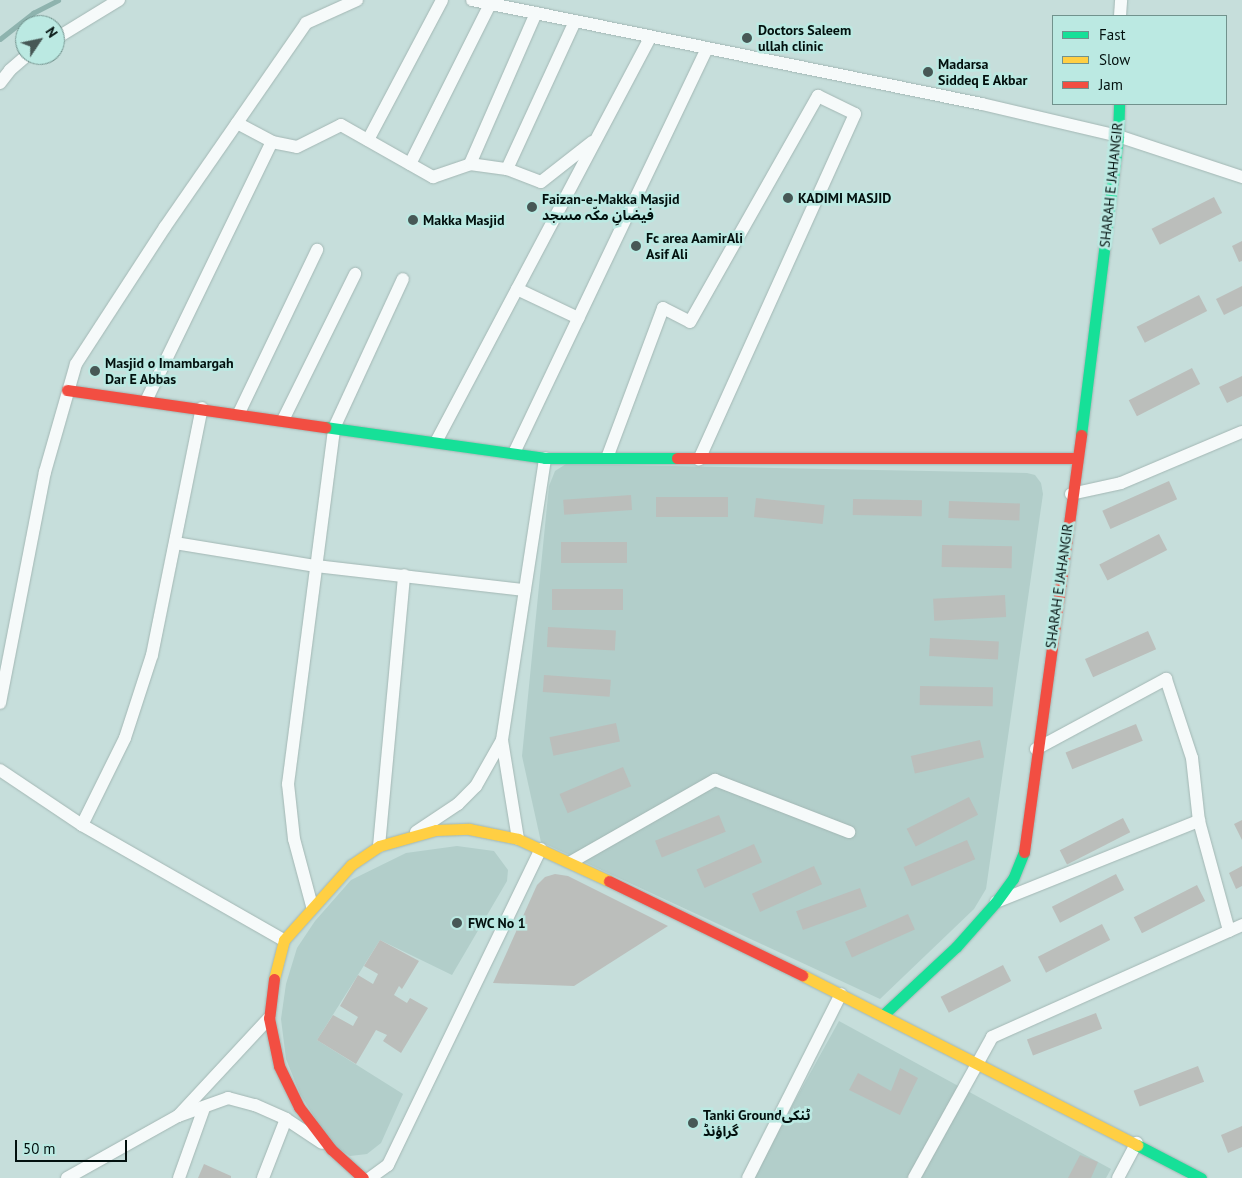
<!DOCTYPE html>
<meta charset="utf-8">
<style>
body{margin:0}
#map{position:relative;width:1242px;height:1178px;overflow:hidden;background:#c6dedb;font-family:"PT Sans","Noto Sans Arabic",sans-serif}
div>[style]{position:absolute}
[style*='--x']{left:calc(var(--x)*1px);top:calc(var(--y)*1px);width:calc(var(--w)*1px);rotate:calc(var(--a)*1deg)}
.green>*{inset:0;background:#b2ceca}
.stream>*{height:4.5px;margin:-2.25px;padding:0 2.25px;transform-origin:2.25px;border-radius:2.25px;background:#8eb3ae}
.building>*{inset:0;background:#bbbebb;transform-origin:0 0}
.roads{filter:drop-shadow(0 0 1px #a3b7b4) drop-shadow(0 0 1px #a3b7b4)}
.street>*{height:12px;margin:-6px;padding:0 6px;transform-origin:6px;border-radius:6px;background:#f6fafa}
.fast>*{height:11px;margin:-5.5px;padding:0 5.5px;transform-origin:5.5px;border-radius:5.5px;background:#16e098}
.slow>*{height:11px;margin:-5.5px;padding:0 5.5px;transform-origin:5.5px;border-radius:5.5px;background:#ffcf43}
.jam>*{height:11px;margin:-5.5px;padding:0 5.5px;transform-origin:5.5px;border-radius:5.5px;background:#f24e42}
.dots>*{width:14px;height:14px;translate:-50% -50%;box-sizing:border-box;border:2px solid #bbe9e2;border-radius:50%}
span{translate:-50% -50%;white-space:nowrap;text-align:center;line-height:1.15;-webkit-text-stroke:5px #bbe9e2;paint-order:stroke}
.poi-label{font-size:14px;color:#02100e;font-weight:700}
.left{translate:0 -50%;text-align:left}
.street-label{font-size:14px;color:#02100e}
.legend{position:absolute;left:1052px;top:15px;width:175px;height:90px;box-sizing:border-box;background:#bbe9e2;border:1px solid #71928d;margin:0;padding:6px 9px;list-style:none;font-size:15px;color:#02100e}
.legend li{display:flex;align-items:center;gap:10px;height:25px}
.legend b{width:25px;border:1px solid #71928d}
.north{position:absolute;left:15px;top:15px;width:50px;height:50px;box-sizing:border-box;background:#bbe9e2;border:1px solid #71928d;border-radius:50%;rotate:56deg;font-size:14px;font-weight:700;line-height:20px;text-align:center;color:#02100e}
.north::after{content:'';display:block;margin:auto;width:18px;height:22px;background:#475856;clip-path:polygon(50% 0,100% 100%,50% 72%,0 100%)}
.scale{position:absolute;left:15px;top:1140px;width:112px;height:22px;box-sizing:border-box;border:2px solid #02100e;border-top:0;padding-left:6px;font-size:15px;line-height:18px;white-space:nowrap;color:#02100e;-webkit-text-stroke:4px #bbe9e2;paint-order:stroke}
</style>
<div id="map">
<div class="green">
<div style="clip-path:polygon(566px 464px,1027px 473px,1035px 475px,1041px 483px,1043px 494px,986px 889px,974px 909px,880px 999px,541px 842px,522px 756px,549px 486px,555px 471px)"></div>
<div style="clip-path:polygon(457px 846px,494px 851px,508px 870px,507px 881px,452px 975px,380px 940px,317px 1040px,403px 1094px,381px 1143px,367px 1154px,350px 1156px,332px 1145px,300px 1094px,286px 1059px,281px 1019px,286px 984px,297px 948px,315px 921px,351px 880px,406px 853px)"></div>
<div style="clip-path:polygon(839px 1021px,1111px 1169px,1106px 1178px,752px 1178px)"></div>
</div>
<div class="stream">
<div style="--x:0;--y:39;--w:42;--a:-38.2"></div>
<div style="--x:33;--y:13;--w:28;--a:-27"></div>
</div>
<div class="building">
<div style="left:1214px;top:197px;width:18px;height:70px;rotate:63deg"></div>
<div style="clip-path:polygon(1242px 241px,1242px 261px,1239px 262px,1232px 246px)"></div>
<div style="clip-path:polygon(1242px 286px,1242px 306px,1224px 315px,1216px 299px)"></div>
<div style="left:1199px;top:295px;width:18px;height:70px;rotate:63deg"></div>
<div style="left:1192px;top:368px;width:18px;height:71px;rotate:63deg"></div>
<div style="clip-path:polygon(1242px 376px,1242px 396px,1227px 403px,1219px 387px)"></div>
<div style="left:1169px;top:481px;width:20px;height:73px;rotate:66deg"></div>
<div style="left:631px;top:495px;width:15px;height:68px;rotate:86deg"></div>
<div style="left:728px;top:497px;width:20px;height:72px;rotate:90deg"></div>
<div style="left:756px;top:498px;width:69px;height:19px;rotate:6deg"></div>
<div style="left:853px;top:499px;width:69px;height:16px;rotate:1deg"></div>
<div style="left:949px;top:501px;width:71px;height:17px;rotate:2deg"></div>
<div style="left:1159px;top:534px;width:18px;height:67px;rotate:63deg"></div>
<div style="left:561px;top:542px;width:66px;height:21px"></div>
<div style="left:942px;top:545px;width:70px;height:22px;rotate:1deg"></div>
<div style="left:552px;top:589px;width:71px;height:21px"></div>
<div style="left:1005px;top:595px;width:22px;height:72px;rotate:87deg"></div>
<div style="left:548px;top:627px;width:68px;height:20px;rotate:3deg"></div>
<div style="left:1148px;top:631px;width:20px;height:69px;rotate:66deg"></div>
<div style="left:930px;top:638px;width:69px;height:18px;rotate:3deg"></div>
<div style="left:544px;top:675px;width:67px;height:17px;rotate:4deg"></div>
<div style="left:920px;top:686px;width:73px;height:19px;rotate:1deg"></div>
<div style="left:616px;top:723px;width:19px;height:68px;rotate:78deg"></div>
<div style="left:1136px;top:724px;width:18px;height:76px;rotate:68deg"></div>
<div style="left:980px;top:740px;width:18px;height:71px;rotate:77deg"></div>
<div style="left:623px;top:767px;width:21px;height:69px;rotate:67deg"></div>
<div style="left:969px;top:797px;width:20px;height:70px;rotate:63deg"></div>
<div style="left:719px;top:815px;width:18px;height:69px;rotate:68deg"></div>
<div style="left:1123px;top:818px;width:16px;height:71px;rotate:63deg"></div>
<div style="clip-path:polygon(1242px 820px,1242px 840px,1234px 824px)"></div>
<div style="left:967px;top:840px;width:21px;height:69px;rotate:67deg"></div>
<div style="left:754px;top:844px;width:20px;height:63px;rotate:66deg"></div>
<div style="left:814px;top:866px;width:20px;height:68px;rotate:66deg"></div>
<div style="clip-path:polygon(1242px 866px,1242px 886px,1236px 889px,1229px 873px)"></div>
<div style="clip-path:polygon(555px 874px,568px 876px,668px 926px,574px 986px,493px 983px,537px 885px,545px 877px)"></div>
<div style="left:1116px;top:874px;width:18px;height:72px;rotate:63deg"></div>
<div style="left:1197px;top:885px;width:18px;height:71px;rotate:63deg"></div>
<div style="left:860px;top:888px;width:20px;height:68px;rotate:70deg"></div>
<div style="left:908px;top:914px;width:17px;height:69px;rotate:66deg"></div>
<div style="left:1102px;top:924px;width:18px;height:72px;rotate:63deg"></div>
<div style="clip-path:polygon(380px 940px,419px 961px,402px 989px,399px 986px,394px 995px,407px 1003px,410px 998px,428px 1008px,401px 1053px,383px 1041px,387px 1035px,376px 1030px,356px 1064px,317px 1040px,333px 1015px,353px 1026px,358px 1017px,340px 1006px,358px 975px,373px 984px,378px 974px,364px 966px)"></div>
<div style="left:1003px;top:965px;width:18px;height:70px;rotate:63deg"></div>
<div style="left:1096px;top:1013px;width:17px;height:74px;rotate:69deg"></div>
<div style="left:1198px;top:1066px;width:17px;height:69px;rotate:69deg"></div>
<div style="clip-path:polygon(900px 1068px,918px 1078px,900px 1115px,849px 1090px,858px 1073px,891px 1091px)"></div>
<div style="clip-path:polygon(1242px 1126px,1242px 1147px,1228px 1153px,1221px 1135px)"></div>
<div style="clip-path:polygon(1080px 1155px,1098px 1162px,1091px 1178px,1068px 1178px)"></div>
<div style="clip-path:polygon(204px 1164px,231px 1176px,231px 1178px,198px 1178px)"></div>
</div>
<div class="roads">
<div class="street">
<div style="--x:472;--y:0;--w:520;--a:11.53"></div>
<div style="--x:982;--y:104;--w:140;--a:13.2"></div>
<div style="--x:1118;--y:136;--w:131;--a:18.3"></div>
<div style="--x:1120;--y:16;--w:16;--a:-86"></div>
<div style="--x:55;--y:39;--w:75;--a:-31.4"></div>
<div style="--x:0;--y:83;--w:16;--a:-52"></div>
<div style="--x:10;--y:70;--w:23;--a:-41"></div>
<div style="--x:237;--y:123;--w:40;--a:28"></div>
<div style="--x:272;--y:142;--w:25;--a:11"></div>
<div style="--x:297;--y:147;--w:49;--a:-26.6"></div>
<div style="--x:341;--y:125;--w:106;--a:29.5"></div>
<div style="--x:433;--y:177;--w:39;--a:-19"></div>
<div style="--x:470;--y:164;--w:165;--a:-66.4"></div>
<div style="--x:368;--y:140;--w:158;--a:-62.1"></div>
<div style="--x:410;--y:164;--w:179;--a:-63.4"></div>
<div style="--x:470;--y:164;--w:37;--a:8"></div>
<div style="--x:507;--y:169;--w:163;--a:-65.3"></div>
<div style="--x:507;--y:169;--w:36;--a:21"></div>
<div style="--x:541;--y:182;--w:65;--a:-38.1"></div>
<div style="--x:517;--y:289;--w:68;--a:25.4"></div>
<div style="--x:146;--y:401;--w:288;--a:-64.1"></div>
<div style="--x:239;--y:413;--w:181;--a:-64.4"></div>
<div style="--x:283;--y:420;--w:163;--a:-63.7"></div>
<div style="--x:436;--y:442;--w:458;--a:-62.1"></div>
<div style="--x:514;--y:453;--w:448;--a:-64.5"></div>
<div style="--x:607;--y:458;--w:160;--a:-69.5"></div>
<div style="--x:663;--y:308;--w:30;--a:27"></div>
<div style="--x:690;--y:322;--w:260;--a:-60.5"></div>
<div style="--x:818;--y:96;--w:41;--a:25.9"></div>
<div style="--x:855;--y:114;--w:379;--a:114.3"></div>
<div style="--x:1071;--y:494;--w:51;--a:-12.4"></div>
<div style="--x:1121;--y:483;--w:131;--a:-22.9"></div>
<div style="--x:175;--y:543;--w:143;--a:9.3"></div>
<div style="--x:316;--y:566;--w:210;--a:6.6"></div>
<div style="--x:0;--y:703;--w:235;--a:-79"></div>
<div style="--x:45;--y:472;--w:112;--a:-74"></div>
<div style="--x:76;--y:364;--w:163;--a:-57"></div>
<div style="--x:165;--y:227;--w:248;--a:-55.3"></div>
<div style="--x:306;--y:23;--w:56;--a:-24.3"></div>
<div style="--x:1036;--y:749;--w:148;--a:-28.3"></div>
<div style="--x:1166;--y:679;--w:83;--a:71.8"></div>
<div style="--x:1192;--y:758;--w:63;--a:83.7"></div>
<div style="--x:1199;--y:821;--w:114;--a:74.7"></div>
<div style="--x:0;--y:770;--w:99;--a:33.9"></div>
<div style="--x:82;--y:825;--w:232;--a:29.7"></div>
<div style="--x:82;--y:825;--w:97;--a:-63.7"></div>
<div style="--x:125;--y:738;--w:87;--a:-72"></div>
<div style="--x:152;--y:655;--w:252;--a:-78.6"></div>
<div style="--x:416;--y:832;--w:50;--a:-33.7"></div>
<div style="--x:458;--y:804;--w:25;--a:-45"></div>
<div style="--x:476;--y:786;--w:53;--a:-60.5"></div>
<div style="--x:518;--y:839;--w:100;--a:-99.2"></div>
<div style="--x:502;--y:740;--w:285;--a:-81.3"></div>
<div style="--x:379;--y:846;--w:272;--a:-84.7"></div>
<div style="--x:571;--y:862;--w:166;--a:-29.7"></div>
<div style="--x:715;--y:780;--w:144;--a:21.2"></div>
<div style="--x:996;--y:902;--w:219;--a:-21.8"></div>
<div style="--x:312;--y:906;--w:69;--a:-105"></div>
<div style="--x:294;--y:839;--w:55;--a:-96.2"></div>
<div style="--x:288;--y:784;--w:359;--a:-82.6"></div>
<div style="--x:334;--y:428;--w:164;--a:-65.2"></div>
<div style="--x:178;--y:1116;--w:53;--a:-19.8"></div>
<div style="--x:228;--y:1098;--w:28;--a:15"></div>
<div style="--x:255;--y:1105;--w:34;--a:24"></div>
<div style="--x:286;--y:1119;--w:43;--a:33.7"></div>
<div style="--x:67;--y:1178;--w:127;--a:-29.2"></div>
<div style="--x:178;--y:1116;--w:134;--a:-47.1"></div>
<div style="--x:179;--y:1178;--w:74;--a:-70.3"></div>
<div style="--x:263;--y:1178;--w:63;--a:-68.7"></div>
<div style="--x:370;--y:1178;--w:22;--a:-36"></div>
<div style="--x:388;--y:1165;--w:351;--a:-64.2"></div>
<div style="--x:748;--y:1178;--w:206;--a:-63.2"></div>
<div style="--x:914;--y:1178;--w:161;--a:-61"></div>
<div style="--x:992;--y:1037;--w:274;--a:-24.1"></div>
<div style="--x:1118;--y:1178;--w:40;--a:-62"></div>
</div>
<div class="fast">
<div style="--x:325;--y:427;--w:222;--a:8"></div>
<div style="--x:545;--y:458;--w:132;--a:0"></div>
<div style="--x:1081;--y:435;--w:301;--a:-82.9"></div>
<div style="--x:1118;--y:136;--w:32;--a:-88"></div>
<div style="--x:883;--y:1015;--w:100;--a:-43"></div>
<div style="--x:956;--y:947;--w:60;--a:-48.4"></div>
<div style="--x:996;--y:902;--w:29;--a:-54"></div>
<div style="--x:1013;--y:879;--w:29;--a:-68"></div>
<div style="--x:1137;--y:1145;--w:72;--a:27.3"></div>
</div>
<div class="slow">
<div style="--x:802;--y:975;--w:376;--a:26.9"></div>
<div style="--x:274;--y:979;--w:40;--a:-75.6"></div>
<div style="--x:284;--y:940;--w:101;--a:-48.2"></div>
<div style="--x:351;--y:865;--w:34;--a:-34"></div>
<div style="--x:379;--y:846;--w:59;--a:-15.7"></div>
<div style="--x:436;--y:830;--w:33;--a:-2"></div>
<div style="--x:469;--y:829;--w:50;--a:11.5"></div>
<div style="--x:518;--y:839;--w:100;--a:24.8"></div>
</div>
<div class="jam">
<div style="--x:67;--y:390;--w:261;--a:8.2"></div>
<div style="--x:677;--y:458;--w:399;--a:0"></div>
<div style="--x:1024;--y:852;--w:421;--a:-82.2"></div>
<div style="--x:609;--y:881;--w:215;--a:26"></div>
<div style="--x:274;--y:979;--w:39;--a:97"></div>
<div style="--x:269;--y:1018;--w:49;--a:78.2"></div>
<div style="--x:279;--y:1066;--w:46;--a:64"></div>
<div style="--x:299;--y:1107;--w:53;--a:52.7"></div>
<div style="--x:331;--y:1149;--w:43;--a:42.2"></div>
</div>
</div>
<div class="dots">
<div style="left:747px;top:38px;background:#475856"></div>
<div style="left:928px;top:72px;background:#475856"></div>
<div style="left:788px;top:198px;background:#475856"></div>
<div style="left:532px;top:207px;background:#475856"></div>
<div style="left:413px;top:220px;background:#475856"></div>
<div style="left:636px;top:246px;background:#475856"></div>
<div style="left:95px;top:371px;background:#475856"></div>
<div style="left:457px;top:923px;background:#475856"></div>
<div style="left:693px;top:1123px;background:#475856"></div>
</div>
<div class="poi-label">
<span class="left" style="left:758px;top:38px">Doctors Saleem<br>ullah clinic</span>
<span class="left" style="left:938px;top:72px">Madarsa<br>Siddeq E Akbar</span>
<span class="left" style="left:798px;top:198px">KADIMI MASJID</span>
<span class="left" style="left:542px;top:207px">Faizan-e-Makka Masjid<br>فیضانِ مکّہ مسجد</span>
<span class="left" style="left:423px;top:220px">Makka Masjid</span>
<span class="left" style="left:646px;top:246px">Fc area AamirAli<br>Asif Ali</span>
<span class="left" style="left:105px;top:371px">Masjid o Imambargah<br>Dar E Abbas</span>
<span class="left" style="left:468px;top:923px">FWC No 1</span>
<span class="left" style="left:703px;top:1123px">Tanki Groundٹنکی<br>گراؤنڈ</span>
</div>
<div class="street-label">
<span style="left:1111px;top:185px;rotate:-84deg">SHARAH E JAHANGIR</span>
<span style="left:1059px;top:586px;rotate:-82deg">SHARAH E JAHANGIR</span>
</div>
<ul class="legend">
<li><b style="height:6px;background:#16e098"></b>Fast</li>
<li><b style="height:6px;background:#ffcf43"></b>Slow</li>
<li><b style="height:6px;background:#f24e42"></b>Jam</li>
</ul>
<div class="north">N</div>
<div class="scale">50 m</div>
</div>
